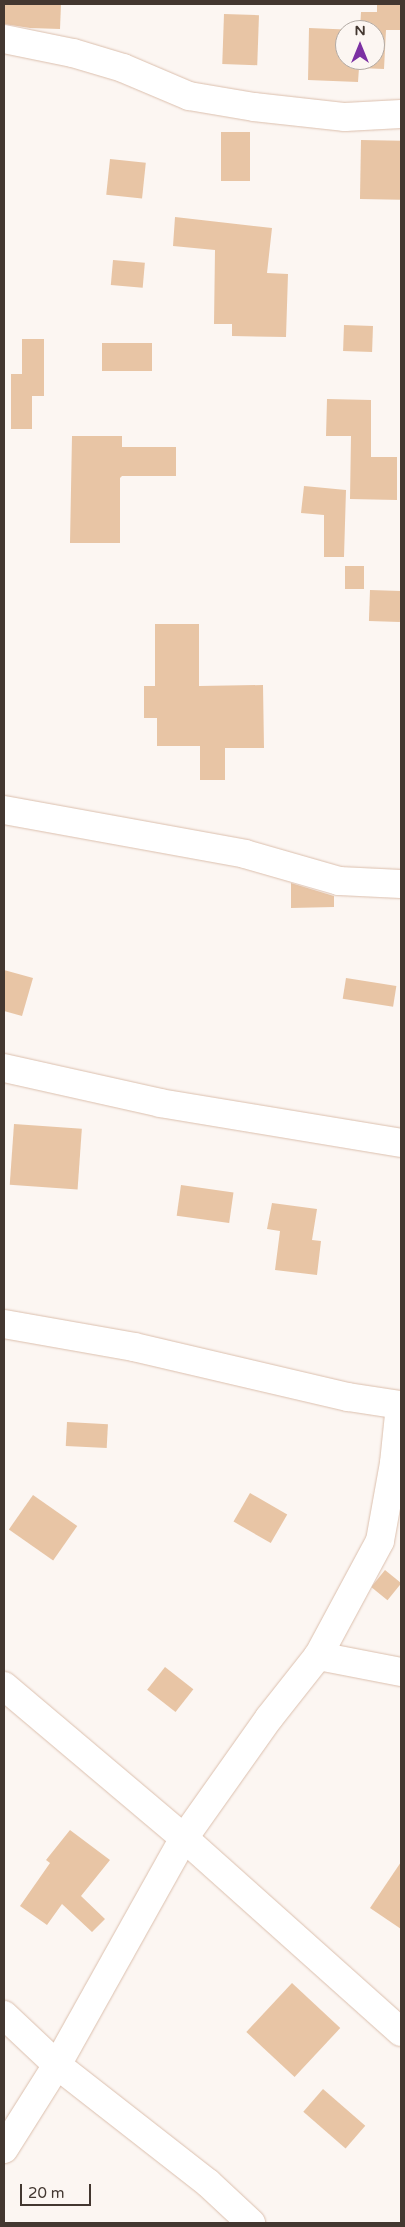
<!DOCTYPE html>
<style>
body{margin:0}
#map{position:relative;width:405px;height:2227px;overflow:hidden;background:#fcf6f2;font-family:"Varela Round",sans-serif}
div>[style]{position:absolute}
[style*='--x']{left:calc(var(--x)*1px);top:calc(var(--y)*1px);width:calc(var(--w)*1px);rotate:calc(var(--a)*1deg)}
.building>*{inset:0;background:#e8c5a5;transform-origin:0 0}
.roads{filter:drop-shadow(0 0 1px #dbbfad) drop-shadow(0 0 1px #dbbfad)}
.minor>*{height:28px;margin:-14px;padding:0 14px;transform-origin:14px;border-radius:14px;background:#fff}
span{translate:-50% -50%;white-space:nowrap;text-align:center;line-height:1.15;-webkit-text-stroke:4px #fcf6f2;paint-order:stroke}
.frame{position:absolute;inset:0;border:5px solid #433730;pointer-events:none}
.north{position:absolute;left:335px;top:20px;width:50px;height:50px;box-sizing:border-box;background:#fcf6f2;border:1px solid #b2aaa4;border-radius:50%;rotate:0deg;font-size:14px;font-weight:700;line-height:20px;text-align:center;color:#433730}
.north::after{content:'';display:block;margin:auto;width:18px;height:22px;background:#7c31a3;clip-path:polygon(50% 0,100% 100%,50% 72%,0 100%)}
.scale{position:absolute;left:20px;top:2184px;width:71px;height:22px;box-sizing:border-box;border:2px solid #433730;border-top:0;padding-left:6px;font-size:15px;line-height:18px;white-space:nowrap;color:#433730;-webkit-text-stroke:4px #fcf6f2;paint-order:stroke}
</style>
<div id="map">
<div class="building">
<div style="clip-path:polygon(5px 4px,61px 4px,60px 29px,30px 28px,4px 24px)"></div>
<div style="clip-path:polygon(377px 4px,401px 4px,401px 30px,386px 30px,384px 69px,359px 68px,358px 82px,308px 80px,309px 28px,357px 30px,345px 30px,345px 60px,375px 60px,375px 30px,360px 30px,361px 12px,377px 12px)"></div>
<div style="left:224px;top:14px;width:35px;height:50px;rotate:2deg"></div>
<div style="left:221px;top:132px;width:29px;height:49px"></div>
<div style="left:361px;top:140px;width:40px;height:59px;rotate:1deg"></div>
<div style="left:110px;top:159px;width:36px;height:36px;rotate:6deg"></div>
<div style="clip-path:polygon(175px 217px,272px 228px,267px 273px,288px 274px,286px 337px,232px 336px,232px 324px,214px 324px,215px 250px,173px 246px)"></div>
<div style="left:113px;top:260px;width:32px;height:25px;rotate:5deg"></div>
<div style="left:344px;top:325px;width:29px;height:26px;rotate:2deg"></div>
<div style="clip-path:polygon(22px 339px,44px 339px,44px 396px,32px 396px,32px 429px,11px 429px,11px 374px,22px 374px)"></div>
<div style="left:102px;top:343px;width:50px;height:28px"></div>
<div style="clip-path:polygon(327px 399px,371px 400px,371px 457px,397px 457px,397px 500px,350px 499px,351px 436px,326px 436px)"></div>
<div style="clip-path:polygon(72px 436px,122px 436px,122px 447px,176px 447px,176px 476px,122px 476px,120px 478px,120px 543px,70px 543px)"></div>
<div style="clip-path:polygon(304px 486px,346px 490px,344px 557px,324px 557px,324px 515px,301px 513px)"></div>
<div style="left:345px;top:566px;width:19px;height:23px"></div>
<div style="left:370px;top:590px;width:31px;height:31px;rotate:2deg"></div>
<div style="clip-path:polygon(155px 624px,199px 624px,199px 686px,263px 685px,264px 748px,225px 748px,225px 780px,200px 780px,200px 746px,157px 746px,157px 718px,144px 718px,144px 686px,155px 686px)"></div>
<div style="clip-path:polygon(291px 883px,334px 896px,334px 907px,291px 908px)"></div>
<div style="clip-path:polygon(4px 970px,33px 978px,22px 1016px,4px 1011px)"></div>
<div style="left:346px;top:978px;width:51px;height:21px;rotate:9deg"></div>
<div style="left:14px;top:1124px;width:68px;height:61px;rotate:4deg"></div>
<div style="left:181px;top:1185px;width:53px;height:31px;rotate:8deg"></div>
<div style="clip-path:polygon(272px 1203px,317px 1209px,312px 1240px,321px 1241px,317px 1275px,275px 1270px,280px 1231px,267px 1229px)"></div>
<div style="left:67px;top:1422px;width:41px;height:24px;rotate:3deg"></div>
<div style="left:250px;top:1493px;width:43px;height:33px;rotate:30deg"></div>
<div style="left:33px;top:1495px;width:54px;height:42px;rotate:35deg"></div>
<div style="left:385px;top:1570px;width:21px;height:22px;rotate:39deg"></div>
<div style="left:165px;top:1667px;width:36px;height:29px;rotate:38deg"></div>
<div style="clip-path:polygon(70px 1830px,110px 1860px,81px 1896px,105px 1919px,92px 1932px,62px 1904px,47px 1925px,20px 1906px,50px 1863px,46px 1860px)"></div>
<div style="clip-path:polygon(401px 1862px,401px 1929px,370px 1908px)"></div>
<div style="left:292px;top:1983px;width:66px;height:67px;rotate:43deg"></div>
<div style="left:323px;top:2089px;width:56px;height:30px;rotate:41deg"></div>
</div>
<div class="roads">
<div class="minor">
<div style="--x:4;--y:39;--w:70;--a:11.5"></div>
<div style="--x:73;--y:53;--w:52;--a:16.7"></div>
<div style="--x:123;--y:68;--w:72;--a:23"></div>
<div style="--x:189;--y:96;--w:66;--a:9.6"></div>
<div style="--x:254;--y:107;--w:92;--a:6.3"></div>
<div style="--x:345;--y:117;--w:56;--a:-3.1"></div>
<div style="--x:4;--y:810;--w:245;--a:10.3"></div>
<div style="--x:245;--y:854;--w:98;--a:16"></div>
<div style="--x:339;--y:881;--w:62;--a:2.8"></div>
<div style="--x:4;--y:1068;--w:160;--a:12.6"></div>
<div style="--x:160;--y:1103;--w:244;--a:9.4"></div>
<div style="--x:4;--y:1324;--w:132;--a:10"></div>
<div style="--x:134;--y:1347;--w:220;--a:13.2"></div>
<div style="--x:348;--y:1397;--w:53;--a:8.7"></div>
<div style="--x:400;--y:1405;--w:58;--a:95.9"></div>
<div style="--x:394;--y:1463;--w:79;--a:100.2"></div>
<div style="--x:380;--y:1541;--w:131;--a:118.3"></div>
<div style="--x:4;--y:1686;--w:236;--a:40.2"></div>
<div style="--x:184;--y:1838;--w:291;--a:41.8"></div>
<div style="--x:4;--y:2015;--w:73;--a:43.3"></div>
<div style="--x:57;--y:2065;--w:192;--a:38"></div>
<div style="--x:208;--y:2183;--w:59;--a:42.9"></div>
<div style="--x:4;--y:2149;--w:99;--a:-57.8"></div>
<div style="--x:57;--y:2065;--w:260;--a:-60.8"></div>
<div style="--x:184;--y:1838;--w:147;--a:-54.7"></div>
<div style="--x:269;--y:1718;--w:79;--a:-51.7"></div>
<div style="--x:318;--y:1656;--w:85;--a:10.9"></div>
</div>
</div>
<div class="frame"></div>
<div class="north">N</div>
<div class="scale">20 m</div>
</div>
